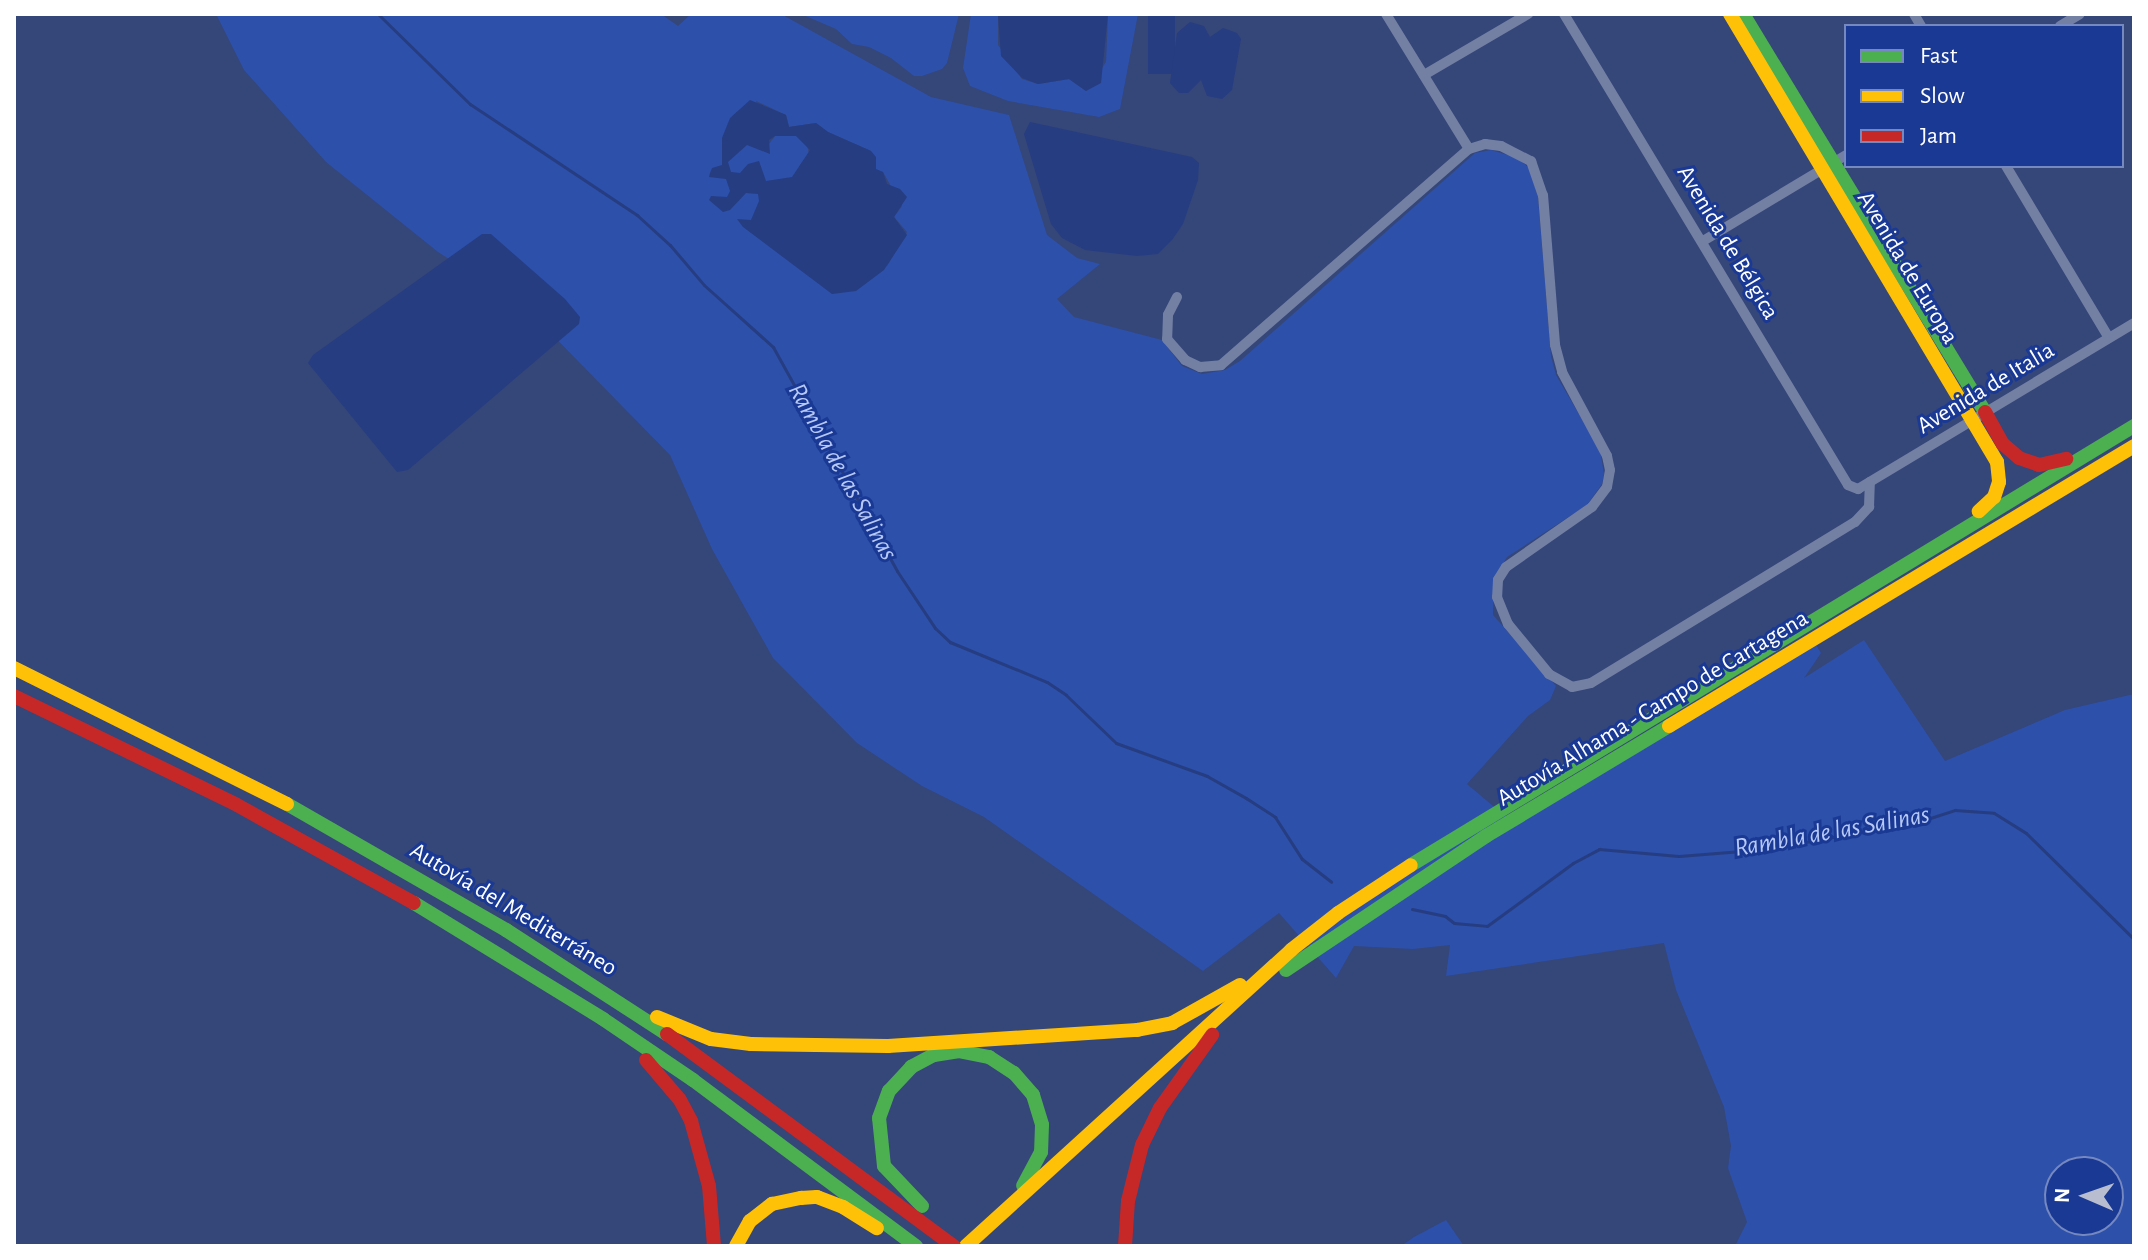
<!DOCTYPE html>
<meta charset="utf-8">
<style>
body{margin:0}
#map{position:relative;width:2148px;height:1260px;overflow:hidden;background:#354679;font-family:"Alegreya Sans",sans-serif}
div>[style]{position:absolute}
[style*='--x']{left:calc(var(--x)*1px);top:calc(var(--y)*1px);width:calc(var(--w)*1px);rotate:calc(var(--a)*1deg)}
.green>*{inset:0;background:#2d50ab}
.water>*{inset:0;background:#263d81;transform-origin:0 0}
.stream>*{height:3px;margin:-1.5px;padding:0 1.5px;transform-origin:1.5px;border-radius:1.5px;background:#263d81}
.street>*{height:10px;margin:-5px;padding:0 5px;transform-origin:5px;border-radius:5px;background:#7380a4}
.fast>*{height:14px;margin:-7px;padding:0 7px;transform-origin:7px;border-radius:7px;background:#4caf50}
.slow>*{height:14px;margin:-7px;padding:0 7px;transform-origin:7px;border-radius:7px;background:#ffc107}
.jam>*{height:14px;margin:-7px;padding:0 7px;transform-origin:7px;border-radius:7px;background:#c62828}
span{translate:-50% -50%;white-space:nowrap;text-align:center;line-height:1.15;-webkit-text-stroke:6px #193995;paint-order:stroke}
.street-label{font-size:24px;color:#fff}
.water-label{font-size:26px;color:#b7c9f7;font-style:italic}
.frame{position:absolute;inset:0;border:16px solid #fff;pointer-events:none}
.legend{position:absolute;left:1844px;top:24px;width:280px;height:144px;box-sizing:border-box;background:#193995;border:2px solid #7588bf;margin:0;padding:10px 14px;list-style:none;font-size:24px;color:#fff}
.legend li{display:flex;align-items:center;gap:16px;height:40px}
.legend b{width:40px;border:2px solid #7588bf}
.north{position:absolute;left:2044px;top:1156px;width:80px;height:80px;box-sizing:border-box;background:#193995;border:2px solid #7588bf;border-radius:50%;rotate:272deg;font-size:22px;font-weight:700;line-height:32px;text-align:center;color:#fff}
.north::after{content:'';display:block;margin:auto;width:28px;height:36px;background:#b8bed0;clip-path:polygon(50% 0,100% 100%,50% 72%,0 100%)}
</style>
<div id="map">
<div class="green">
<div style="clip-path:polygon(evenodd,216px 14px,661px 14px,678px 26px,691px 14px,781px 14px,931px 97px,1009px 115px,1047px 235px,1077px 258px,1100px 264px,1057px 299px,1074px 317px,1162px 340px,1182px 366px,1202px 374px,1225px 370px,1240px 361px,1475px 153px,1491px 150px,1518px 158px,1529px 168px,1538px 197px,1551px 356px,1556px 375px,1600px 450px,1604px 474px,1602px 484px,1587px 505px,1507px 557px,1494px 578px,1493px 615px,1556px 686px,1550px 700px,1528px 716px,1467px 784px,1512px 822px,1813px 640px,1821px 653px,1804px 678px,1864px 640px,1945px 761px,2065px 710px,2134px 694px,2134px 1246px,1735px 1246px,1747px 1222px,1728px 1168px,1731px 1146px,1724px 1107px,1676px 990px,1664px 943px,1446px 976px,1450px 945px,1413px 949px,1354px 946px,1336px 978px,1279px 913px,1203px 971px,984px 817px,922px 786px,857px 743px,773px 658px,712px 549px,670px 455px,527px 309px,438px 252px,326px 162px,244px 70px,216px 14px,756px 101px,786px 115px,789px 127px,816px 123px,828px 132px,871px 151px,876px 170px,883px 172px,902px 206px,894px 217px,907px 232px,887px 266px,826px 206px,824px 198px,816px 195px,800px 165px,809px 154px,807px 145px,796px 135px,775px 136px,769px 144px,756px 101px,216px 14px,2060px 1172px,2108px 1172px,2108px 1220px,2060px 1220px,2060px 1172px)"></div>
<div style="clip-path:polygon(801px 14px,898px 16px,959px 14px,947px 63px,942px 69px,922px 76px,914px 76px,891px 58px,869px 47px,852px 44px,836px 29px)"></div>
<div style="clip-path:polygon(971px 14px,998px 14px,998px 45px,1022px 79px,1038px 84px,1069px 79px,1086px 91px,1106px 62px,1108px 14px,1138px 14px,1120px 109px,1099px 117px,1008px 101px,970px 86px,963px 68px)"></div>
<div style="clip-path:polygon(1446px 1220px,1464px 1246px,1401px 1246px,1414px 1237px)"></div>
</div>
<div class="water">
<div style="clip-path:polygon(998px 14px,1108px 14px,1101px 83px,1086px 91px,1069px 79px,1038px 84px,1022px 78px,1001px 56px)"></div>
<div style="left:1148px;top:14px;width:27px;height:60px"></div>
<div style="clip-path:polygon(1190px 22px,1204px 26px,1210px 37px,1223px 28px,1237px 33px,1241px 39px,1232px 90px,1222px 99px,1207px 96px,1201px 80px,1188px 93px,1179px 93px,1170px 83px,1177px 33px)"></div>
<div style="clip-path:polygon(evenodd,750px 100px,786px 115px,789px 127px,816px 123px,828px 132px,871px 151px,876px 157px,876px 169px,883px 172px,887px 184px,900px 189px,907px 197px,894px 217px,907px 235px,884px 270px,856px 291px,832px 294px,743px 227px,737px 219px,751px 220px,759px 201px,758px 194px,746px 193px,730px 210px,723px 212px,709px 200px,711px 196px,727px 197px,730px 191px,726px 179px,709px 177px,710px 173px,712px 168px,722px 165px,722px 138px,730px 118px,750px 100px,775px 136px,796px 136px,810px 150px,792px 177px,766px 181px,759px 161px,748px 164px,740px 173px,731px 172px,728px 162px,747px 145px,770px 154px,769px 140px,775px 136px)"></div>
<div style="clip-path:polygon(1030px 122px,1192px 157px,1199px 163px,1198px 180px,1183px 224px,1172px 240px,1158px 254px,1137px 256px,1085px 250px,1062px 238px,1051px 224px,1024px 134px)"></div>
<div style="clip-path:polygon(482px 234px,491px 234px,565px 299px,580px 317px,579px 324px,408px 470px,397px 472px,308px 363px,313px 355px)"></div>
</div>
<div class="stream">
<div style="--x:378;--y:14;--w:129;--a:44.4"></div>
<div style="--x:470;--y:104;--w:201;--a:33.6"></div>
<div style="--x:637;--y:215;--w:45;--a:42.3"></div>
<div style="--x:670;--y:245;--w:52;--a:49.6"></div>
<div style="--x:704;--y:285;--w:93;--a:41.9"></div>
<div style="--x:773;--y:347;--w:256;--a:61"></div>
<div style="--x:897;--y:571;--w:69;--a:56.3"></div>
<div style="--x:935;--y:628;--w:21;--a:43"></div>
<div style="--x:950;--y:642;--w:105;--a:22.4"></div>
<div style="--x:1047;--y:682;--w:23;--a:34"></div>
<div style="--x:1066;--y:695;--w:69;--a:43.8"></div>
<div style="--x:1116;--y:743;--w:97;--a:19.9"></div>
<div style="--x:1207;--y:776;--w:45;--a:29.4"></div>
<div style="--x:1246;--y:798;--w:35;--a:33"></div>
<div style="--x:1275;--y:817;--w:50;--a:57.3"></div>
<div style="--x:1302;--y:859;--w:37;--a:38"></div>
<div style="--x:1412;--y:909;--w:34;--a:12"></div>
<div style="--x:1445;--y:916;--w:11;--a:38"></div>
<div style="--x:1454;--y:923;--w:33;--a:5"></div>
<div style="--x:1487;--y:926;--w:107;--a:-36.2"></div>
<div style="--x:1573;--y:863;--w:30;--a:-28"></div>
<div style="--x:1599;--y:849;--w:80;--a:5"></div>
<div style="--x:1679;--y:856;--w:88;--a:-4.5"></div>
<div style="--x:1767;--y:849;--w:157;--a:-10.3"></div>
<div style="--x:1921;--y:821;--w:36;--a:-18"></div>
<div style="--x:1955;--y:810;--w:39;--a:4"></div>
<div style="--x:1994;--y:813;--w:38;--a:32"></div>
<div style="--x:2026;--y:833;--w:151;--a:44.5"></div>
</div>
<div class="street">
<div style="--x:1386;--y:14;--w:158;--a:58.4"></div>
<div style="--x:1564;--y:14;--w:550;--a:58.91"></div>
<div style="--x:1848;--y:485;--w:11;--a:22"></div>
<div style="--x:1858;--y:489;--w:322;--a:-31"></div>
<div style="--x:1914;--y:14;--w:14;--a:60"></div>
<div style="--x:2060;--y:26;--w:23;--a:-31"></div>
<div style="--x:1424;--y:75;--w:121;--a:-30.4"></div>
<div style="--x:2006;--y:166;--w:200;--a:59.1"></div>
<div style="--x:1703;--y:241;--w:167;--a:-31"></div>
<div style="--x:1177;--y:297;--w:20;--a:117"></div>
<div style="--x:1168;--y:315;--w:24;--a:92"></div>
<div style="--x:1167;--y:339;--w:28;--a:49"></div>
<div style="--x:1185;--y:360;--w:17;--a:25"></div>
<div style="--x:1200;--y:367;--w:21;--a:-5"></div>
<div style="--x:1221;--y:365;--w:329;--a:-41.1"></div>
<div style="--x:1469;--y:149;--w:17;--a:-17"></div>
<div style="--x:1485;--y:144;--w:16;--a:7"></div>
<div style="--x:1501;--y:146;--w:34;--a:27"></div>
<div style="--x:1531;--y:161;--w:36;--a:71"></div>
<div style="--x:1543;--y:195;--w:150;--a:85.4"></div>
<div style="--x:1555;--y:345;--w:28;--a:75"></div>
<div style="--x:1562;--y:372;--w:95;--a:61.8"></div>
<div style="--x:1607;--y:456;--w:14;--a:78"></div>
<div style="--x:1610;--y:470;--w:17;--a:100"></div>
<div style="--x:1607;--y:487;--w:25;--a:127"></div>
<div style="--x:1592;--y:507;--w:105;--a:145.1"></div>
<div style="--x:1506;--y:567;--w:15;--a:122"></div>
<div style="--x:1498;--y:580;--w:17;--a:93"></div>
<div style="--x:1497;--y:597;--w:29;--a:68"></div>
<div style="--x:1508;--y:624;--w:65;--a:50.6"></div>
<div style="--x:1549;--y:674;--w:26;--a:29"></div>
<div style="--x:1572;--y:687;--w:19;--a:-12"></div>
<div style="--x:1591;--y:683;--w:309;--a:-31.4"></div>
<div style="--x:1855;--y:522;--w:21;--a:-47"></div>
<div style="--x:1869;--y:507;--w:25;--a:-88"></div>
</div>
<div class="fast">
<div style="--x:1743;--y:14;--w:466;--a:58.7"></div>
<div style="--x:287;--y:804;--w:253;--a:29.9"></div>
<div style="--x:506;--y:930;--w:192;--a:32.9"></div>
<div style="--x:1411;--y:865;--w:846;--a:-31.27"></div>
<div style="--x:414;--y:903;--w:222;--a:31.5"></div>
<div style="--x:603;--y:1019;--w:109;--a:34.1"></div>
<div style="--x:693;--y:1080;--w:278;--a:36.7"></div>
<div style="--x:1286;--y:970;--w:241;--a:-33.8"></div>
<div style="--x:1486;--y:836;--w:214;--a:-31"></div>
<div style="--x:922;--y:1206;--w:55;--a:-133.5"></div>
<div style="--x:884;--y:1166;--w:48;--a:-95.9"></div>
<div style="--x:879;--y:1118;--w:29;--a:-70"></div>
<div style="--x:889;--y:1091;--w:33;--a:-47"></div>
<div style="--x:911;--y:1067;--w:26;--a:-28"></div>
<div style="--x:934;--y:1055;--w:24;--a:-9"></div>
<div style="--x:958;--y:1051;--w:32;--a:11"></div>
<div style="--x:989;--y:1057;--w:30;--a:33"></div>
<div style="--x:1014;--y:1073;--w:29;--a:49"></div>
<div style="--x:1033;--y:1095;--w:31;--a:73"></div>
<div style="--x:1042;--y:1125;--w:27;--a:92"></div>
<div style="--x:1041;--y:1152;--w:38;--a:118"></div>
</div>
<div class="slow">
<div style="--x:1730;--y:14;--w:473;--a:59.2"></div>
<div style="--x:1972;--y:420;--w:49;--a:59.2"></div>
<div style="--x:1997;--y:462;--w:20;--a:84"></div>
<div style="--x:1999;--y:482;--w:16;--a:108"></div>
<div style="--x:1994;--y:497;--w:21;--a:137"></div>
<div style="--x:14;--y:668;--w:305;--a:26.5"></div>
<div style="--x:1669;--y:726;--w:543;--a:-31.05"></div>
<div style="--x:657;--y:1017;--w:58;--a:22.2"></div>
<div style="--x:711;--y:1039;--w:40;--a:7.1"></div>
<div style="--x:751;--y:1044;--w:137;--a:0.8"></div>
<div style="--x:888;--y:1046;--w:250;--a:-3.7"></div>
<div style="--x:1137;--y:1030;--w:36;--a:-11"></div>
<div style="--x:1172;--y:1023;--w:78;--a:-29.2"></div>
<div style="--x:736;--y:1246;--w:29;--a:-61"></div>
<div style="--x:750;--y:1221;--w:28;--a:-38"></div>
<div style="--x:772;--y:1204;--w:30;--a:-12"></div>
<div style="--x:801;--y:1198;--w:16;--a:-4"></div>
<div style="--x:817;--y:1197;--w:28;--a:21"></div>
<div style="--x:843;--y:1207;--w:40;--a:32"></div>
<div style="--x:966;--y:1246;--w:440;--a:-42.3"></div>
<div style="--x:1291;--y:950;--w:60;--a:-38.2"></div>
<div style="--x:1338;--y:913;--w:87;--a:-33.3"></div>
</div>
<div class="jam">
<div style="--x:1985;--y:412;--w:37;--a:61"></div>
<div style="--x:2003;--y:444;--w:21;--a:41"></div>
<div style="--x:2019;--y:458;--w:21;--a:19"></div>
<div style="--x:2039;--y:465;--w:28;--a:-13"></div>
<div style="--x:14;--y:696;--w:248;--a:26"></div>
<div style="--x:237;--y:805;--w:202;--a:29"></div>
<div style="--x:667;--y:1034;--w:357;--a:36.5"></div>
<div style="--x:646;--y:1060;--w:52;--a:49.6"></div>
<div style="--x:680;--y:1100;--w:24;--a:62"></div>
<div style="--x:691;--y:1121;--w:67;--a:74.5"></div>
<div style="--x:709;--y:1186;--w:60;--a:85.2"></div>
<div style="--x:1125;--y:1246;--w:45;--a:-86.2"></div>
<div style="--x:1128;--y:1201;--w:58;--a:-76"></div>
<div style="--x:1142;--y:1145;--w:41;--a:-64.1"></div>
<div style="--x:1160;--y:1108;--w:90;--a:-54.5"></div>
</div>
<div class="street-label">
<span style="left:1727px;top:243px;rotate:59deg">Avenida de Bélgica</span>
<span style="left:1907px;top:268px;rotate:59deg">Avenida de Europa</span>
<span style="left:1986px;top:389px;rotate:-31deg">Avenida de Italia</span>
<span style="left:1653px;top:709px;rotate:-31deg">Autovía Alhama - Campo de Cartagena</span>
<span style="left:513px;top:910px;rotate:31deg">Autovía del Mediterráneo</span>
</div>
<div class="water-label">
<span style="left:842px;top:472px;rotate:61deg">Rambla de las Salinas</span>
<span style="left:1832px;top:832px;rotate:-10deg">Rambla de las Salinas</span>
</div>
<div class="frame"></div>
<ul class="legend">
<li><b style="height:10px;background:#4caf50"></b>Fast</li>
<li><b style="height:10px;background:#ffc107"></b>Slow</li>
<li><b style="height:10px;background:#c62828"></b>Jam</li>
</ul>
<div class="north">N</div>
</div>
